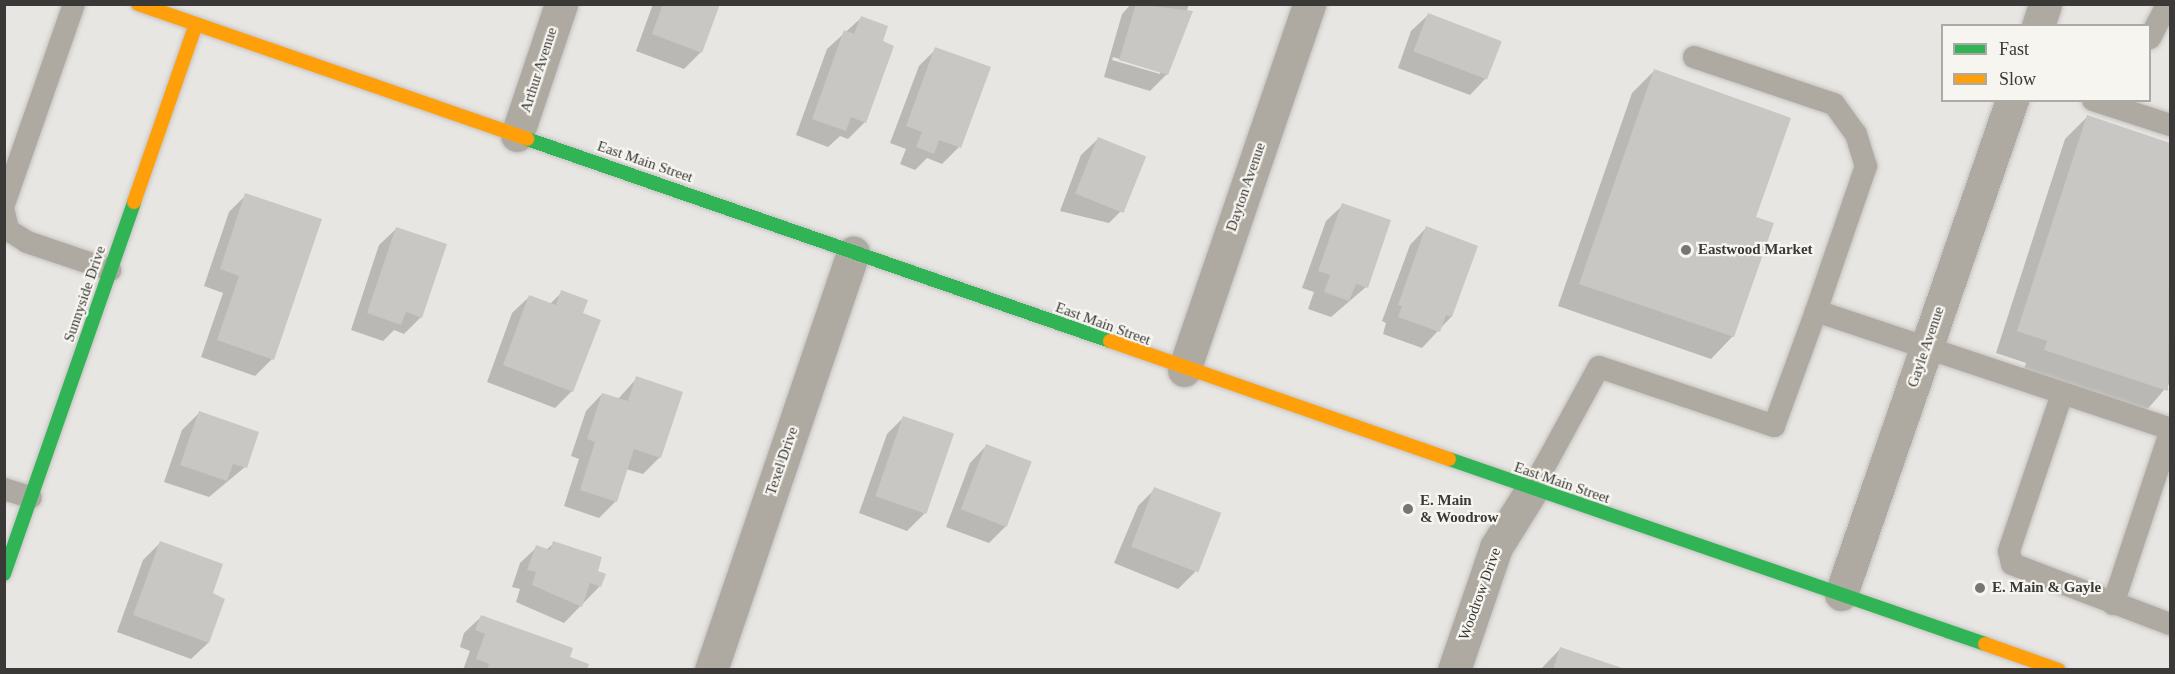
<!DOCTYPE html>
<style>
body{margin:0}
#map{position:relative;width:2175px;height:674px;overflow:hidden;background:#e8e6e3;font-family:"Times New Roman",serif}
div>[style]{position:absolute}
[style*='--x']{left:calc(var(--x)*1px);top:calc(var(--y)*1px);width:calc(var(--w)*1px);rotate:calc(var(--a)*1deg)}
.shadow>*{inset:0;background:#0003}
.building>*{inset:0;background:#c8c7c4;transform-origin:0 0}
.roads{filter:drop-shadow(0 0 2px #c4c3c1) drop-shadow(0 0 2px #c4c3c1)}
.lane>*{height:22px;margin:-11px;padding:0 11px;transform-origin:11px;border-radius:11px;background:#aeaaa1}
.street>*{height:33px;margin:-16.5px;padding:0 16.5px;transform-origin:16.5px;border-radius:16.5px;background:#aeaaa1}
.fast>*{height:14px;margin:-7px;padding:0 7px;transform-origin:7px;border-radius:7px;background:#30b455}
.slow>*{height:14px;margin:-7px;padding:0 7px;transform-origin:7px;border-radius:7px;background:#ff9f0a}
.dots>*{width:16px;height:16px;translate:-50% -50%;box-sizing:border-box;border:3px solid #f7f5ef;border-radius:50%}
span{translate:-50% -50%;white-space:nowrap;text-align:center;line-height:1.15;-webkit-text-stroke:4.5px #f7f5ef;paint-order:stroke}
.street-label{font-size:15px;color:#3a3937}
.poi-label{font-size:15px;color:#3a3937;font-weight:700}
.left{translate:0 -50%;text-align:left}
.frame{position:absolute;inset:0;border:6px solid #3a3937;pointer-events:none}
.legend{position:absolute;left:1941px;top:24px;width:210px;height:78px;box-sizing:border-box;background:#f7f5ef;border:2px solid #abaaa5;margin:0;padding:8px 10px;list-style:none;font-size:18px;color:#3a3937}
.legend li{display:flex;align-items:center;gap:12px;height:30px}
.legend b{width:30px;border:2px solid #abaaa5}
</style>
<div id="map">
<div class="shadow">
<div style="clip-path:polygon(653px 4px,718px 4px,701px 52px,684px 69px,636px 51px)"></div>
<div style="clip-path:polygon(evenodd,1131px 4px,1189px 4px,1167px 74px,1150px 91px,1104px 77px,1122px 14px,1131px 4px,1113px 57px,1160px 71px,1160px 74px,1112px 60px,1113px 57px)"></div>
<div style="clip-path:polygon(1428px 15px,1486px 78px,1470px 95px,1398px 68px,1411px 31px)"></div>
<div style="clip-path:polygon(861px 18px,881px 42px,865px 122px,848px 139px,840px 136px,828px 147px,796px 135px,827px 49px)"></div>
<div style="clip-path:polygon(936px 49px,959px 147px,942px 164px,927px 158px,915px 170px,900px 164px,906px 149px,890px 143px,919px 66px)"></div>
<div style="clip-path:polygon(1655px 70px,1754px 218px,1733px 336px,1711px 359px,1558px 306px,1632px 93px)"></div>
<div style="clip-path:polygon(2088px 116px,2170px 144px,2170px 383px,2145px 412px,2023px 372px,2026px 363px,1996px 353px,2065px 139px)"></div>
<div style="clip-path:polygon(1098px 139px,1126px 206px,1109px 223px,1060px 211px,1081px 155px)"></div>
<div style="clip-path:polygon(246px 195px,272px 359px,255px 376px,201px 357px,223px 293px,204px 286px,229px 212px)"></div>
<div style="clip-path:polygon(1343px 205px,1366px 287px,1331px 317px,1308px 309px,1314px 292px,1302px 288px,1326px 221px)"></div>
<div style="clip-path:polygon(1426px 228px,1476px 246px,1451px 317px,1422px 348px,1383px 334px,1386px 323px,1382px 321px,1410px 245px)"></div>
<div style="clip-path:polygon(396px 229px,421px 317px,404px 334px,394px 330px,383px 341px,351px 330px,379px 245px)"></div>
<div style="clip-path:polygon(562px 292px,581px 314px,572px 391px,555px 408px,487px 382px,512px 313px,529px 297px,550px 304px)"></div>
<div style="clip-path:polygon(637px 378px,660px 457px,643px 474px,626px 469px,616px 501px,599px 518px,564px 506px,579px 459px,571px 456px,586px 411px,602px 394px,618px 399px)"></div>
<div style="clip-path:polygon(199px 413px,245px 467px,209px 497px,164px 482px,182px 430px)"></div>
<div style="clip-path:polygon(904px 417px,924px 514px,907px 531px,859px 513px,887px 434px)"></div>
<div style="clip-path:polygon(986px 446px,1006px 526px,989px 543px,946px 527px,970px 463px)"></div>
<div style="clip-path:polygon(1155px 489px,1195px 572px,1178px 589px,1114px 563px,1138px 506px)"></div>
<div style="clip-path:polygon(160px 543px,211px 594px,223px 599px,208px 643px,191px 659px,117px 632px,143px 560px)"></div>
<div style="clip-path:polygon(554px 543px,596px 572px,600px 586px,564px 623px,516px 602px,520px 589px,512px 587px,520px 563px,537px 547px,546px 550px)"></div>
<div style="clip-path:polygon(481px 617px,568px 658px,585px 670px,463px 670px,470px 651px,460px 647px,464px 633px)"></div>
<div style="clip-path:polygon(1561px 648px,1622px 670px,1540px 670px)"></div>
</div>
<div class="building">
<div style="clip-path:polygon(663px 4px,720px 4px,702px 53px,652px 34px)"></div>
<div style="clip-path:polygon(1136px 4px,1193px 11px,1168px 75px,1119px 60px)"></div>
<div style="left:1428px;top:13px;width:79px;height:41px;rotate:21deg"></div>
<div style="clip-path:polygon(861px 16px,888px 26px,883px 41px,894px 46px,866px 123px,851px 117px,846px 131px,812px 119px,844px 30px,854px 34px)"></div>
<div style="clip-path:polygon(935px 47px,991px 67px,961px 148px,939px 140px,934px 154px,916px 147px,922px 132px,906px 126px)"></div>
<div style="clip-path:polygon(1654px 69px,1791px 118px,1756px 217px,1774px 223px,1734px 337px,1579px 284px)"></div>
<div style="clip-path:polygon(2087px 115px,2170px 143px,2168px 391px,2044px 350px,2047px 341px,2017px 331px)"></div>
<div style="left:1098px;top:137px;width:52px;height:61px;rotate:22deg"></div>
<div style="clip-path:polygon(245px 193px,322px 219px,274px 360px,217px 340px,239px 276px,220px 269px)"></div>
<div style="clip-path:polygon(1342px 203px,1391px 220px,1368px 288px,1356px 284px,1349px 301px,1324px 292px,1330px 275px,1318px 271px)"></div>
<div style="clip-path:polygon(1426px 226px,1478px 246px,1452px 317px,1446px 315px,1440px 332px,1398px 317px,1402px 306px,1398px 305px)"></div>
<div style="clip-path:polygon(396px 227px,447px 244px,422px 318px,406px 312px,401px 325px,367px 313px)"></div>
<div style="clip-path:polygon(561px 290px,588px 300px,583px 313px,601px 320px,573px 392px,503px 365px,529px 295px,556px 305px)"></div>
<div style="clip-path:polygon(636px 376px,683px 392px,661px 458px,634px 449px,617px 502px,580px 490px,595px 442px,587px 439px,602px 393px,628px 401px)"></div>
<div style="clip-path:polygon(199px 411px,259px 432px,247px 468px,233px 464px,227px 481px,180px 465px)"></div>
<div style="left:903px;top:416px;width:54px;height:85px;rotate:19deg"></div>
<div style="left:986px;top:444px;width:49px;height:70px;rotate:21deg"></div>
<div style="left:1154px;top:487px;width:72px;height:64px;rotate:21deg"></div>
<div style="clip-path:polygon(160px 541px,223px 564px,213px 593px,225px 599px,209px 643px,133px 615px)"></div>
<div style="clip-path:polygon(553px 541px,602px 557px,598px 571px,606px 574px,601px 587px,590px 583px,582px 607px,532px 585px,536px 572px,527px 570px,536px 545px,550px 550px)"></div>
<div style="clip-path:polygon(481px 615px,573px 648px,570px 657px,589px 664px,587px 670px,487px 670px,489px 664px,476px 659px,485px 634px,475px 630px)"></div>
<div style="clip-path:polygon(1560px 647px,1625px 669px,1625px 670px,1553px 670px)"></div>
</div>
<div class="roads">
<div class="lane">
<div style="--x:2150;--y:38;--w:38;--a:-63"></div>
<div style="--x:1694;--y:57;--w:148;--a:18.6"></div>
<div style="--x:1834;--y:104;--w:37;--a:54"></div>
<div style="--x:1856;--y:134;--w:34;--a:73"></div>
<div style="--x:1866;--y:166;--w:153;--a:109"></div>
<div style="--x:2093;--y:100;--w:81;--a:18"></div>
<div style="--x:4;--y:204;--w:212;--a:-70.7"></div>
<div style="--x:4;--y:212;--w:18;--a:77"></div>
<div style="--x:8;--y:230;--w:22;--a:32"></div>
<div style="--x:27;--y:242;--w:88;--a:18.6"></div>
<div style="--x:2062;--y:394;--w:166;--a:108.7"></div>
<div style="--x:2009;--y:551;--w:13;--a:77"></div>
<div style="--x:2012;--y:564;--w:169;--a:20.8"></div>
<div style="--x:4;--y:489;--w:28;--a:17"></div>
<div style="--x:1531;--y:491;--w:141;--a:-61.3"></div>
<div style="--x:1599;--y:367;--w:185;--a:18.6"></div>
<div style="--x:1774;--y:426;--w:122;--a:-69.9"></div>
<div style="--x:1816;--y:311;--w:373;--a:18.4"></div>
<div style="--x:2113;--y:604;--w:180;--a:-71.6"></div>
</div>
<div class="street">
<div style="--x:2038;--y:26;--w:23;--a:-72"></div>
<div style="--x:517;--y:135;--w:138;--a:-71.4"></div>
<div style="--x:1184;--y:370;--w:387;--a:-71.1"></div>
<div style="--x:1841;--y:594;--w:523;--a:-70.91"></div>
<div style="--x:711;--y:670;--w:441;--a:-71.2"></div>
<div style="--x:1454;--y:670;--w:130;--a:-71.1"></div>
<div style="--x:1496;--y:547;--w:66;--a:-58"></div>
</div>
<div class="fast">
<div style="--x:527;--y:139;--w:617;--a:19.11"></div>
<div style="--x:1449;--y:459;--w:567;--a:19.04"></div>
<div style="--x:4;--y:574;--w:394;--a:-70.7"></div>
</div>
<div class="slow">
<div style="--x:138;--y:4;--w:412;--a:19.1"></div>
<div style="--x:134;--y:202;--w:188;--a:-70.8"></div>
<div style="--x:1110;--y:341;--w:359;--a:19.2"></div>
<div style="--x:1985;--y:644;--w:78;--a:19.4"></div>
</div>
</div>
<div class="dots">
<div style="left:1686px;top:250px;background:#777673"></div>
<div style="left:1408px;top:509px;background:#777673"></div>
<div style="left:1980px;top:588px;background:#777673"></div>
</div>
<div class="street-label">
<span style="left:539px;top:70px;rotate:-72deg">Arthur Avenue</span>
<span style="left:645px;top:162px;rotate:19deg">East Main Street</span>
<span style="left:1246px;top:187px;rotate:-71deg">Dayton Avenue</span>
<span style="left:85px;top:294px;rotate:-71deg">Sunnyside Drive</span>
<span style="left:1103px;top:324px;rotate:20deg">East Main Street</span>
<span style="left:1926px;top:347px;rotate:-71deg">Gayle Avenue</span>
<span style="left:782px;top:461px;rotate:-71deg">Texel Drive</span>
<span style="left:1562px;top:483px;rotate:19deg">East Main Street</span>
<span style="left:1480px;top:594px;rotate:-70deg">Woodrow Drive</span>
</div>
<div class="poi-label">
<span class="left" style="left:1698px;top:250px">Eastwood Market</span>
<span class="left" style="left:1420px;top:509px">E. Main<br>&amp; Woodrow</span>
<span class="left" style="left:1992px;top:588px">E. Main &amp; Gayle</span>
</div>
<div class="frame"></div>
<ul class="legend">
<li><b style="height:8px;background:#30b455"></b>Fast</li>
<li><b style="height:8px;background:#ff9f0a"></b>Slow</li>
</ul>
</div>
